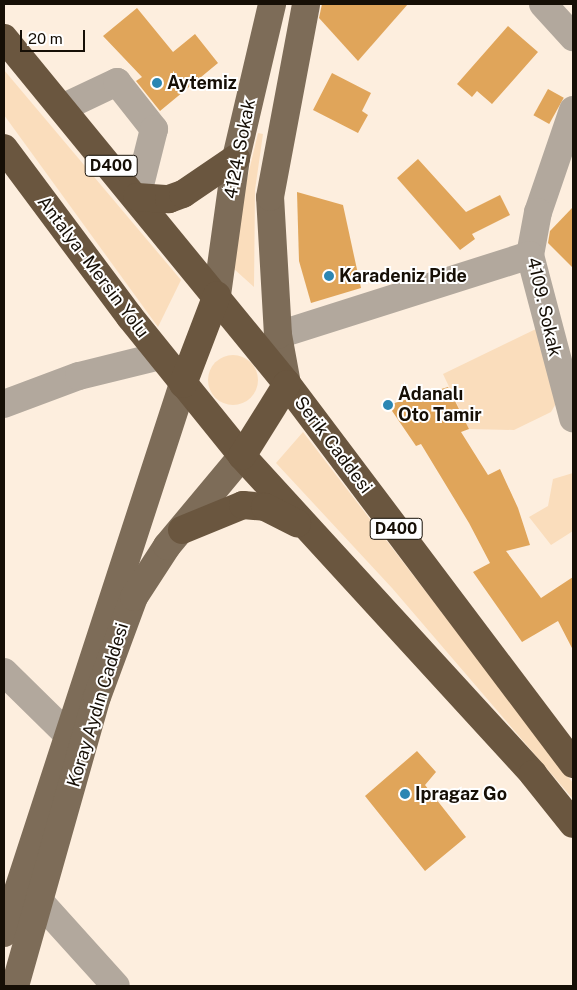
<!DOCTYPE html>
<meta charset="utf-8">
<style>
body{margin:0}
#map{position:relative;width:577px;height:990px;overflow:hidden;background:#fdeede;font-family:"Public Sans",sans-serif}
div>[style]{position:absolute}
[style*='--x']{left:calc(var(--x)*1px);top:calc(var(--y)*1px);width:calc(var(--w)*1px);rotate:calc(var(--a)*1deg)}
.green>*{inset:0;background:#faddbc}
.round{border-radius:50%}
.building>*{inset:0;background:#e0a55a;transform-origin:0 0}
.minor>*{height:28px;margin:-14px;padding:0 14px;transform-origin:14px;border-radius:14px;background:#b2a89d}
.major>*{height:28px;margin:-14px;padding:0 14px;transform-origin:14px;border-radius:14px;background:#7d6c58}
.highway>*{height:28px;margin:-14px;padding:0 14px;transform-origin:14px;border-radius:14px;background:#6a563f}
.dots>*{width:14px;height:14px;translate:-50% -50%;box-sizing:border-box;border:2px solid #fff;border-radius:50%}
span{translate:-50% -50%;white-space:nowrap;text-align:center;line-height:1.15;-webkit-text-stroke:4px #fff;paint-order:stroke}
.shield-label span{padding:1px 4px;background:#fff;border:1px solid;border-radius:4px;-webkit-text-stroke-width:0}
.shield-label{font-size:16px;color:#160f06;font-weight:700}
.poi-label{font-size:18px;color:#160f06;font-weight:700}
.left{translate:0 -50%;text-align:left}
.street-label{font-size:18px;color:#160f06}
.frame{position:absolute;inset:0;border:5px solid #160f06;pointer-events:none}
.scale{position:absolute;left:20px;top:30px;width:65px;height:22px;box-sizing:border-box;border:2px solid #160f06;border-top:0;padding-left:6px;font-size:15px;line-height:18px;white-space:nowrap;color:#160f06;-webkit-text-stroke:4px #fff;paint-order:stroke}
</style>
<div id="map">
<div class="green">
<div style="clip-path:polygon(4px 70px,181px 280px,158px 327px,4px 115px)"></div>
<div style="clip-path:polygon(258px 133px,263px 134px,255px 190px,254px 287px,234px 269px,244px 192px)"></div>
<div style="clip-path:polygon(538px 328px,558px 400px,551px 412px,514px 430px,469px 429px,443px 374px)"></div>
<div class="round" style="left:208px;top:355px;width:50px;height:50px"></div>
<div style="clip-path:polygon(303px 432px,573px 783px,573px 799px,392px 588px,276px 463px)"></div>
<div style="clip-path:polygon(573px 473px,573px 531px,551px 545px,529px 517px,548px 506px,553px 479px)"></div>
</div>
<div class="building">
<div style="clip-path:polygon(322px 4px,408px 4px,358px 61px,319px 18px)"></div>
<div style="clip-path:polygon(137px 8px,173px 52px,195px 34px,218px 63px,160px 111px,136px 81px,142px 77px,103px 36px)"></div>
<div style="clip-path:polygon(508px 26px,538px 52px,492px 104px,477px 91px,472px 97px,457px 84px)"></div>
<div style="clip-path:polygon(332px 73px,371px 93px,362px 111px,368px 115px,358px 133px,313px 110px)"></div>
<div style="left:548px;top:89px;width:18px;height:30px;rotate:29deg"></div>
<div style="clip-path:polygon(418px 159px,466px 212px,500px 195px,510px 215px,472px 234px,475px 239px,460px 250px,397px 178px)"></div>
<div style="clip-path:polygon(297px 192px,343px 205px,361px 288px,311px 303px,299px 261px)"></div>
<div style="clip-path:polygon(573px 207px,573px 268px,548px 243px,550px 231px)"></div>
<div style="clip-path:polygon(448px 387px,469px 429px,461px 432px,488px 475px,500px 469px,518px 508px,530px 545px,506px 551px,541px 598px,573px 577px,573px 650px,558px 621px,522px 642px,473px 572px,490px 563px,469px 523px,421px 444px,416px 446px,388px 405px)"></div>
<div style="clip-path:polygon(417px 751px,436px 772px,425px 785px,466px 837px,425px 871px,365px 796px)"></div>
</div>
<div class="minor">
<div style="--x:543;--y:4;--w:45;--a:47.7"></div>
<div style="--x:62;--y:108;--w:61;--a:-25.3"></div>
<div style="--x:117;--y:82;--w:60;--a:51.8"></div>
<div style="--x:154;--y:129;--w:70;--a:104"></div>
<div style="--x:573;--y:110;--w:108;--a:108.9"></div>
<div style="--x:538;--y:212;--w:44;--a:100.5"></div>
<div style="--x:530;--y:255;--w:169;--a:75.2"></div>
<div style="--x:278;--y:335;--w:264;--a:-17.6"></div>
<div style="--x:4;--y:404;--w:80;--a:-20.5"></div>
<div style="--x:79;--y:376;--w:83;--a:-13.9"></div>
<div style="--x:4;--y:672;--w:87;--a:44.5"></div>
<div style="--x:40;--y:902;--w:113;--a:47.9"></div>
</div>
<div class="major">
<div style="--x:217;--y:295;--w:138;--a:-82.1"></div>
<div style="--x:236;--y:158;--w:158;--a:-76.8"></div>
<div style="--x:287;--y:384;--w:50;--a:-100.4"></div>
<div style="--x:278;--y:335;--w:138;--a:-93.3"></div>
<div style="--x:270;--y:197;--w:196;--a:-79.4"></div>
<div style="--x:4;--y:933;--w:577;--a:-71.94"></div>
<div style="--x:15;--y:986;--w:300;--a:-74.2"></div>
<div style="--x:97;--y:697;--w:107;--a:-69.7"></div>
<div style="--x:134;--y:597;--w:61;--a:-57.1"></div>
<div style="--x:167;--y:546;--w:117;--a:-50.2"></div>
</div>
<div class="highway">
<div style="--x:4;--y:38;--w:447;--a:50.7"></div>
<div style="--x:287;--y:384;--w:476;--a:53"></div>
<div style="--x:4;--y:148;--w:211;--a:53.3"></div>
<div style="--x:130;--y:317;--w:179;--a:51.1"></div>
<div style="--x:242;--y:456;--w:431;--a:47.5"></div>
<div style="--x:533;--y:774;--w:64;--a:51.3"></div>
<div style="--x:137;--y:197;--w:32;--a:4"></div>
<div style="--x:169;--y:199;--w:15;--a:-20"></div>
<div style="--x:183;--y:194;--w:64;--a:-34.2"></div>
<div style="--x:183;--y:384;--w:95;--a:-69.1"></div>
<div style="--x:242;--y:456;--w:85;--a:-58"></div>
<div style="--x:182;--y:530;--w:66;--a:-22.3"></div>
<div style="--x:243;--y:505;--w:22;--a:5"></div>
<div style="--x:265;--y:507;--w:36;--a:27"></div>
</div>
<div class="dots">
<div style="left:157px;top:83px;background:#2b86b3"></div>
<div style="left:329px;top:276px;background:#2b86b3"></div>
<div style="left:388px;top:405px;background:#2b86b3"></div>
<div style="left:405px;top:794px;background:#2b86b3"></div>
</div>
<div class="shield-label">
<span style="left:111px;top:166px">D400</span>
<span style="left:396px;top:529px">D400</span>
</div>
<div class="poi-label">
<span class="left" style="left:167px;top:83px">Aytemiz</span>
<span class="left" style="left:339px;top:276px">Karadeniz Pide</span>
<span class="left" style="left:398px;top:405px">Adanalı<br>Oto Tamir</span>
<span class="left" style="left:415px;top:794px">Ipragaz Go</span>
</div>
<div class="street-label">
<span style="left:240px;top:149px;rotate:-79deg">4124. Sokak</span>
<span style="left:93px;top:267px;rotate:53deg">Antalya - Mersin Yolu</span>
<span style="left:544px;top:307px;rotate:77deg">4109. Sokak</span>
<span style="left:333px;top:445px;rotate:53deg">Serik Caddesi</span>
<span style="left:98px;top:705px;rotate:-73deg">Koray Aydın Caddesi</span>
</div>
<div class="frame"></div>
<div class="scale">20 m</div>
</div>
